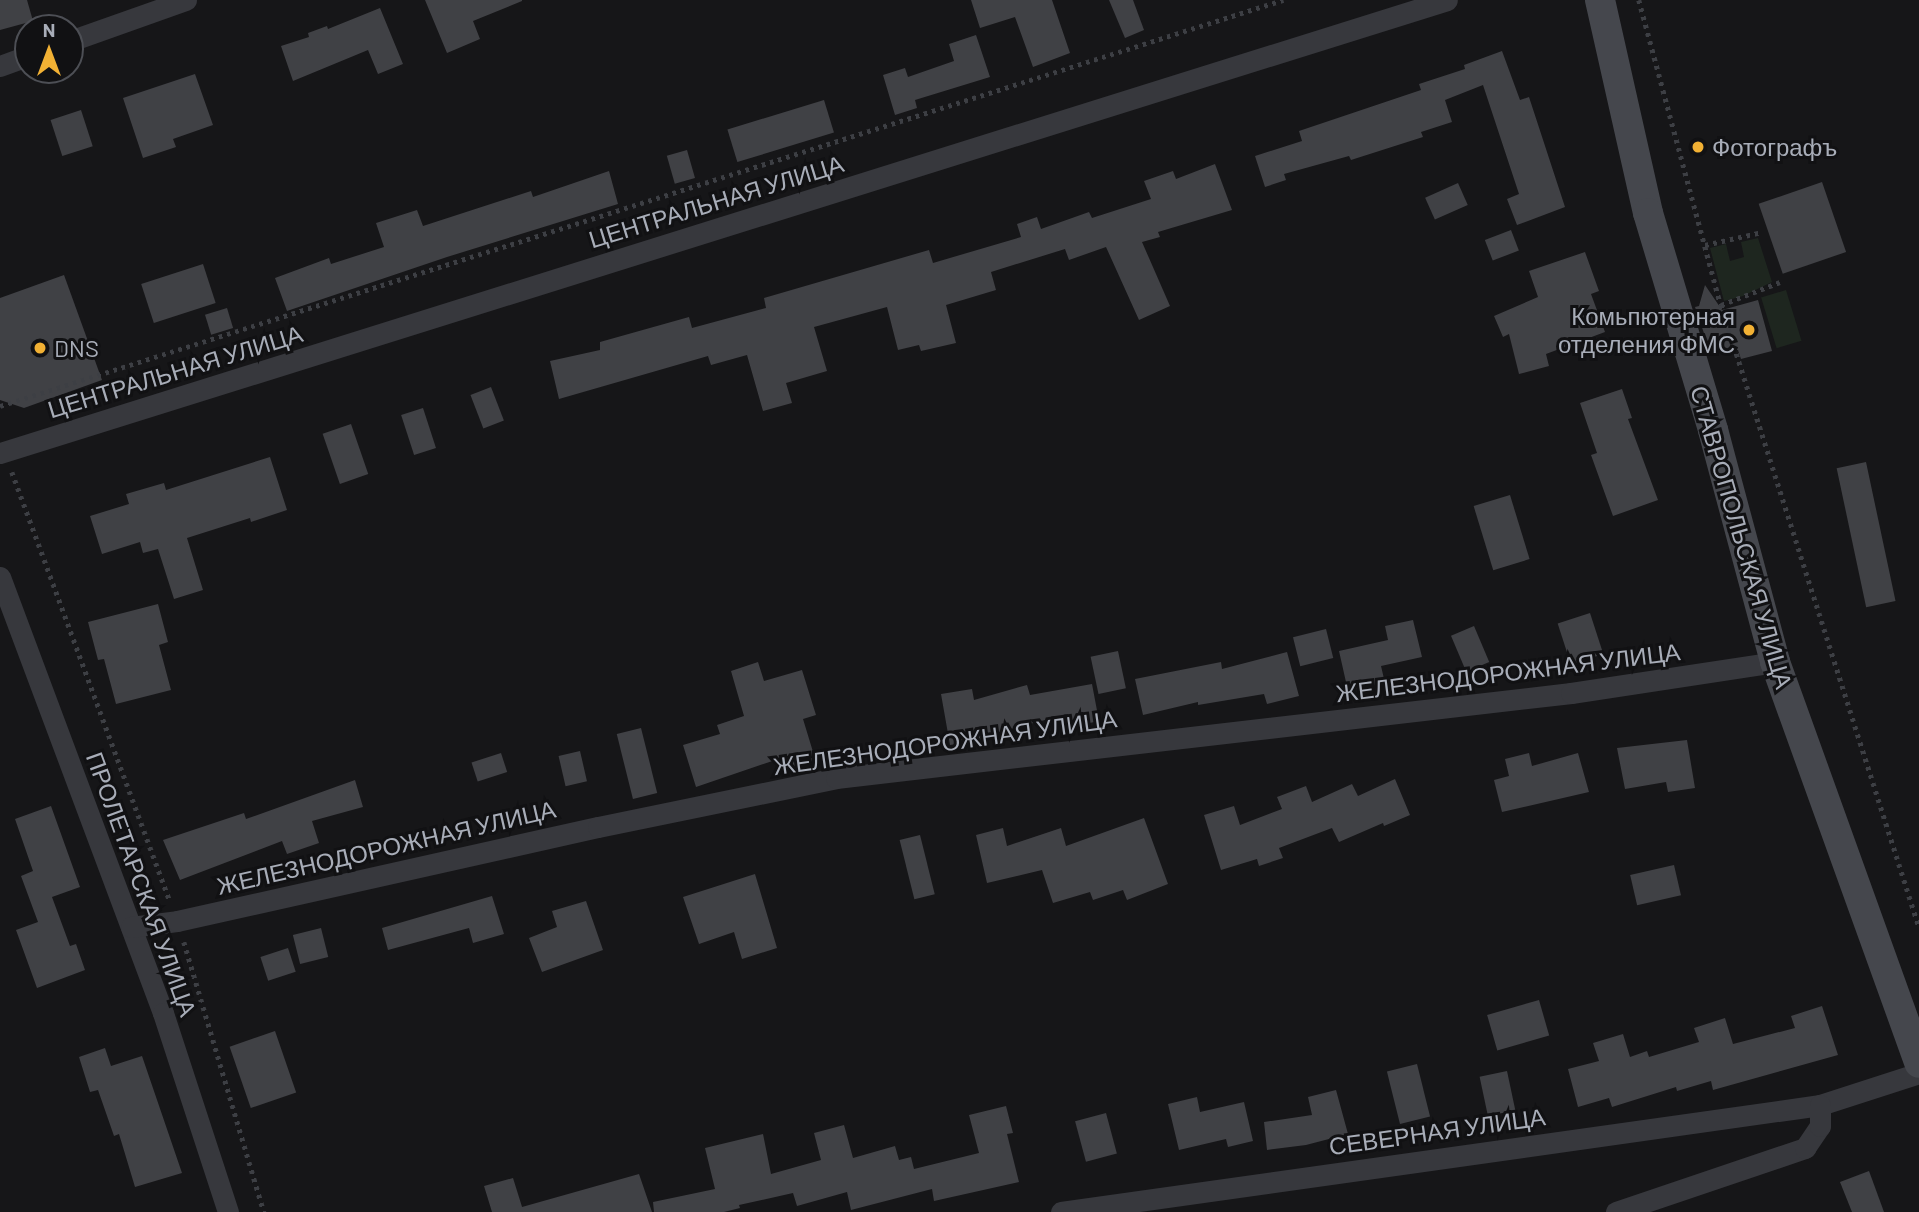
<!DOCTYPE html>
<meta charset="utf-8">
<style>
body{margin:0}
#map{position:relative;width:1919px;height:1212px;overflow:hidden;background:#161618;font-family:Barlow,sans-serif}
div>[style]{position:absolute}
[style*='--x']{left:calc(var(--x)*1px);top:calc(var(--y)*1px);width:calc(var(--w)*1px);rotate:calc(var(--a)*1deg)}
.green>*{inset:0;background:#1e261f;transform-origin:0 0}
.building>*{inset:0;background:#404145;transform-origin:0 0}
.path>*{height:4.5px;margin-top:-2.25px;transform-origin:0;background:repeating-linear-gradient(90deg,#3d3f44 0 3.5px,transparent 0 8.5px)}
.street>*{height:21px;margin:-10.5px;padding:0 10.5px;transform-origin:10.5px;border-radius:10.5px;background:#37383d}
.secondary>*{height:30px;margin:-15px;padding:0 15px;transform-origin:15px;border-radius:15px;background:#45474d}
.dots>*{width:19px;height:19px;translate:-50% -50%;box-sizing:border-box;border:4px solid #111113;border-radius:50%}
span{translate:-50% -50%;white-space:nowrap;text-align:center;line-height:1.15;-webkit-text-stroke:6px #111113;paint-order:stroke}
.poi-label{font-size:24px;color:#a8adb8}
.left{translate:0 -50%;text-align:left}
.right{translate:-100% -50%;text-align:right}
.street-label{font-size:24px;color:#a8adb8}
.north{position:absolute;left:14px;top:14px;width:70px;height:70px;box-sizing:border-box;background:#111113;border:2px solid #4d4f55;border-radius:50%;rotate:0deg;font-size:19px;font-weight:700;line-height:28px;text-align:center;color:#a8adb8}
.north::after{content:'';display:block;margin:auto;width:24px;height:32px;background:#f2b134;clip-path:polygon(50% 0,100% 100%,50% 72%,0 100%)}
</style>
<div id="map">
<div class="green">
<div style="clip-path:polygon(1758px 238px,1772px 282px,1743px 296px,1724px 301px,1710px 248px,1726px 244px,1730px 261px,1744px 257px,1741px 242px)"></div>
<div style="left:1786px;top:290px;width:53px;height:26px;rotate:73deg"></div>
</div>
<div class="building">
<div style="clip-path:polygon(0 0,27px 0,33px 21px,0 30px)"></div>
<div style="clip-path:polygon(425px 0,522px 0,522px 1px,473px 21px,480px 39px,447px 53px)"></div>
<div style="clip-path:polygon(971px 0,1052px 0,1070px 53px,1033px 67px,1015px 17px,980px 28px)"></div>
<div style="clip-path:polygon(1109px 0,1133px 0,1144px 30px,1125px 38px)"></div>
<div style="clip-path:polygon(380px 8px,403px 64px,378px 74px,368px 50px,293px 81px,281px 46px,309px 37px,308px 33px,327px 26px,328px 29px)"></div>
<div style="clip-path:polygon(976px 35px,990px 77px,915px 100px,917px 108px,895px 115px,883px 75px,905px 68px,908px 77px,954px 61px,949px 44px)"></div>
<div style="clip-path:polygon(1502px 51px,1520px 100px,1529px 97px,1565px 207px,1517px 225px,1507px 199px,1519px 194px,1483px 85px,1445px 100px,1452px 122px,1421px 132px,1423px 137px,1351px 160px,1349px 156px,1284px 174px,1286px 180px,1265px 187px,1255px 156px,1302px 141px,1299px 131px,1421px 90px,1419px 84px,1465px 69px,1464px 65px)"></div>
<div style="clip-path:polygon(195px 74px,213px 125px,173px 139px,176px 147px,143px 158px,123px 98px)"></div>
<div style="left:824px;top:100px;width:34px;height:101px;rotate:73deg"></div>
<div style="left:81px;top:110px;width:38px;height:32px;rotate:72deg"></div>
<div style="left:687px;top:150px;width:29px;height:21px;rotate:74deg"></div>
<div style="clip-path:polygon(1215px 164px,1232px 210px,1158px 232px,1160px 237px,1142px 242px,1170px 306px,1139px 320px,1106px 247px,1069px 260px,1065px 249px,991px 272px,996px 290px,946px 305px,956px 343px,921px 351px,919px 345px,898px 350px,887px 307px,814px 327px,827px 371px,786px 383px,792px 403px,763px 411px,747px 355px,711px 365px,708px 356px,559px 399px,550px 361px,600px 350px,600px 342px,689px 317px,692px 328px,766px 308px,764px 298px,929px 250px,933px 263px,1021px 237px,1017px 224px,1037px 217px,1041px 229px,1089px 212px,1092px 218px,1151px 199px,1144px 181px,1173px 171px,1176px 179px)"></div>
<div style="clip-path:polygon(609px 171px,618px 204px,447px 257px,287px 311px,275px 278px,329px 258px,331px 264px,384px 247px,376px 223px,417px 210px,423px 226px,531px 191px,533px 197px)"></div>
<div style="left:1822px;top:182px;width:74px;height:67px;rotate:71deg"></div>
<div style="left:1458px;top:183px;width:24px;height:36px;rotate:66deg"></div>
<div style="left:1511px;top:230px;width:22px;height:28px;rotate:69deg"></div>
<div style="clip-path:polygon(1585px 252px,1599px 291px,1591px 294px,1605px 332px,1546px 354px,1549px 366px,1519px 374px,1509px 334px,1503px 337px,1494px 316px,1538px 297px,1529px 271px)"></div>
<div style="left:203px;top:264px;width:41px;height:65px;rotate:72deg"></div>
<div style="clip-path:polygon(64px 275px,102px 380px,24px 408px,0 400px,0 298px)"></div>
<div style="clip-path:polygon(1705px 285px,1722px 310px,1758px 300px,1772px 351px,1741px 359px,1738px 350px,1710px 351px,1695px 307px,1699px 306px)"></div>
<div style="left:227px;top:308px;width:21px;height:23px;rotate:73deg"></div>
<div style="left:491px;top:387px;width:36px;height:22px;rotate:69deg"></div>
<div style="clip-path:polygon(1622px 389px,1632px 418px,1628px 419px,1658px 500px,1613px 516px,1591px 455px,1597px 453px,1580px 403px)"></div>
<div style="left:423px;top:408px;width:42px;height:23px;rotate:72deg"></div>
<div style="left:351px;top:424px;width:53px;height:30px;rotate:71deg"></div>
<div style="clip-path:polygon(270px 457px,287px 510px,251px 522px,250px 518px,187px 538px,203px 590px,174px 599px,158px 549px,143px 553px,140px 542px,102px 554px,90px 516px,129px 504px,126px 494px,164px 483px,166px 490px)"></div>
<div style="left:1866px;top:462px;width:142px;height:30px;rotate:78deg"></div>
<div style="left:1510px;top:495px;width:67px;height:38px;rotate:73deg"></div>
<div style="clip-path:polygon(158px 604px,168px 642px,159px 645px,171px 690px,116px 704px,104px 659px,98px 660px,88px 622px)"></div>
<div style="left:1590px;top:613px;width:43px;height:34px;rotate:72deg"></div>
<div style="clip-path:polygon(1413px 620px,1422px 657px,1381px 666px,1385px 683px,1348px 691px,1339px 651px,1388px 640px,1385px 626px)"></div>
<div style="left:1474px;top:626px;width:39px;height:25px;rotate:67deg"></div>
<div style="left:1326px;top:629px;width:30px;height:34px;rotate:76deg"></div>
<div style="left:1118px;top:651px;width:38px;height:28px;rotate:78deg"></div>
<div style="clip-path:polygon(1287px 652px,1299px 696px,1267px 704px,1264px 694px,1198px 705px,1198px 702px,1143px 715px,1135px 679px,1221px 662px,1222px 669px)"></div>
<div style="clip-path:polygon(758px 662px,764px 681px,802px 670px,816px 715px,803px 719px,817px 765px,795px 771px,790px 755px,696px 787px,683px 745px,720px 734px,717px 725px,744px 716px,731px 671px)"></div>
<div style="clip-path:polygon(1092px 684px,1099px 721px,1071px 727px,1068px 714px,980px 737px,981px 740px,950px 745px,941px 694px,972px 689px,974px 700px,1027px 685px,1030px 695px)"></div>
<div style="left:641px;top:728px;width:67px;height:25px;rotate:76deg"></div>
<div style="clip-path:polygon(1687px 740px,1695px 788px,1668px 792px,1666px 782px,1625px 789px,1617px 748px)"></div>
<div style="left:580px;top:751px;width:31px;height:22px;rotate:77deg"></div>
<div style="left:501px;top:753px;width:20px;height:31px;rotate:72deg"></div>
<div style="clip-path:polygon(1529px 753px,1532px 766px,1578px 753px,1589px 792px,1502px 812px,1494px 780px,1509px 776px,1505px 759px)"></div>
<div style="clip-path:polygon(1395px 779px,1410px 815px,1384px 826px,1383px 823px,1339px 842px,1332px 828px,1279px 848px,1283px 858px,1259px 866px,1257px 859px,1221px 870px,1204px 815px,1234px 806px,1240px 825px,1282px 809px,1277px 797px,1306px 786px,1312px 802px,1352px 784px,1358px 796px)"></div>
<div style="clip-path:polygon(355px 780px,363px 807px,312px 821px,319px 843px,287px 854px,282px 841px,180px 880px,163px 840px,244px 813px,246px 819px)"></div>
<div style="clip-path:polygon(51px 806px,80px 887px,52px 897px,70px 946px,76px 944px,85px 970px,37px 988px,16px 930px,38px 922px,21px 876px,33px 871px,15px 819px)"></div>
<div style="clip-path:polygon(1144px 818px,1168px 884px,1127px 900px,1123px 890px,1093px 900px,1090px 892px,1053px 903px,1042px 870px,987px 883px,976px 835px,1003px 828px,1007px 846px,1061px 828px,1066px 846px)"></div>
<div style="left:920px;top:835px;width:61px;height:21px;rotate:76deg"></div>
<div style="left:1674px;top:865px;width:31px;height:45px;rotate:77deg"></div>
<div style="clip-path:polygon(755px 874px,777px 948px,742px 959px,734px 932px,699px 944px,683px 897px)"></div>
<div style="clip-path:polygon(492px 896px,504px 934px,473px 943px,469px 928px,388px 950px,382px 928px)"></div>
<div style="clip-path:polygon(586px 901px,603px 950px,542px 972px,529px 938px,557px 927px,552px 911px)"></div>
<div style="left:321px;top:928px;width:30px;height:29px;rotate:76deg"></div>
<div style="left:288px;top:948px;width:25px;height:29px;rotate:72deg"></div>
<div style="left:1539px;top:1000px;width:37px;height:54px;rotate:74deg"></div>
<div style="clip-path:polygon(1822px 1006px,1838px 1055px,1713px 1090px,1711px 1081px,1677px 1091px,1676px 1087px,1612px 1107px,1609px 1098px,1578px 1107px,1568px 1069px,1599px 1061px,1593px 1043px,1623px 1034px,1630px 1057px,1647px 1051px,1649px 1057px,1699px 1042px,1694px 1028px,1725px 1018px,1733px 1044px,1795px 1028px,1791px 1016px)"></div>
<div style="left:275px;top:1031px;width:65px;height:48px;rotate:71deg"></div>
<div style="clip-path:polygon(105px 1048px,111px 1066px,142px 1056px,182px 1173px,135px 1187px,119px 1134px,114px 1136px,98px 1090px,90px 1092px,79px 1057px)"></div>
<div style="left:1417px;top:1064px;width:54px;height:31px;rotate:76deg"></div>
<div style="left:1507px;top:1071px;width:40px;height:28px;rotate:78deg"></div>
<div style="clip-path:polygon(1336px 1090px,1348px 1134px,1306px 1145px,1267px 1150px,1264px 1122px,1312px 1115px,1308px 1097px)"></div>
<div style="clip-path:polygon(1197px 1097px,1200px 1112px,1244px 1102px,1253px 1141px,1228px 1147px,1226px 1139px,1179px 1150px,1168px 1104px)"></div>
<div style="clip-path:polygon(1006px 1106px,1013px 1133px,1007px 1134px,1019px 1182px,934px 1201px,932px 1189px,851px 1210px,847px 1192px,797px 1206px,793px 1193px,739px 1205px,740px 1208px,724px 1212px,654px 1212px,653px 1202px,715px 1189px,705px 1148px,763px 1134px,771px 1174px,821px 1160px,814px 1133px,844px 1125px,853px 1158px,895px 1146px,899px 1160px,911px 1157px,914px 1169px,979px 1153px,969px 1115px)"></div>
<div style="left:1106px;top:1113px;width:42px;height:32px;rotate:75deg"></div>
<div style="clip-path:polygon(1869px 1171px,1884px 1212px,1852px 1212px,1840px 1182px)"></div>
<div style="clip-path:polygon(639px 1174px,652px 1212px,492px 1212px,484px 1186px,513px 1178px,523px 1210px,522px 1207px)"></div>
</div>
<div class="path">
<div style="--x:1639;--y:0;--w:316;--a:75"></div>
<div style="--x:1721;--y:305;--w:653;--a:72.34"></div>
<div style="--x:1705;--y:245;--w:58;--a:-12.8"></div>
<div style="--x:1721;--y:305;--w:63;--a:-21.3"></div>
<div style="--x:0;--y:406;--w:1346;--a:-17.56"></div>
<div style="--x:12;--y:472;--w:457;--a:69.8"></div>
<div style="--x:184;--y:942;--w:282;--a:73.5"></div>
</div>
<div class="street">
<div style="--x:70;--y:41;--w:123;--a:-19.5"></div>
<div style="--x:0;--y:66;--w:30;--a:-20"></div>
<div style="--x:0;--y:453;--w:1516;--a:-17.38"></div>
<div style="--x:0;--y:577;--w:465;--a:69.5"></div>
<div style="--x:163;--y:1013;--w:209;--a:71.9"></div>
<div style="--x:131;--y:927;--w:46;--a:-7.4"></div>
<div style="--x:177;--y:921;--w:431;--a:-12.6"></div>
<div style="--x:598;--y:827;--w:243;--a:-11.6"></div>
<div style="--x:836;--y:778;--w:740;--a:-6.6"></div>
<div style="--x:1571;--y:693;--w:206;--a:-8.6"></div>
<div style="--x:1061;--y:1212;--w:767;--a:-8.02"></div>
<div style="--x:1820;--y:1105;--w:104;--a:-17.9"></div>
<div style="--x:1616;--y:1212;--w:200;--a:-18.7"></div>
<div style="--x:1805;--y:1148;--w:27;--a:-56"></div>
<div style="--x:1820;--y:1126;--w:21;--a:-90"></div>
</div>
<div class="secondary">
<div style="--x:1600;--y:0;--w:218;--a:77.3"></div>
<div style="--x:1648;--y:213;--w:227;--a:73.3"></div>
<div style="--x:1713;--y:430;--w:240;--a:75"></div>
<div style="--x:1775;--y:662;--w:426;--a:70.2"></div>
</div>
<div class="dots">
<div style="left:1698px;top:147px;background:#f2b134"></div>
<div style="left:1749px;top:330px;background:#f2b134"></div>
<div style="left:40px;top:348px;background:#f2b134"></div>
</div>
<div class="poi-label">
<span class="left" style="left:1712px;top:147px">Фотографъ</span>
<span class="right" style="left:1735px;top:330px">Комьпютерная<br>отделения ФМС</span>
<span class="left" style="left:54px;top:348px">DNS</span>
</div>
<div class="street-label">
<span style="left:716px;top:201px;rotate:-17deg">ЦЕНТРАЛЬНАЯ УЛИЦА</span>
<span style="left:175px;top:371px;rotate:-17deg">ЦЕНТРАЛЬНАЯ УЛИЦА</span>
<span style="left:1742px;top:537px;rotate:74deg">СТАВРОПОЛЬСКАЯ УЛИЦА</span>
<span style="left:1508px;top:672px;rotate:-7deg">ЖЕЛЕЗНОДОРОЖНАЯ УЛИЦА</span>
<span style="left:945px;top:742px;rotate:-8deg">ЖЕЛЕЗНОДОРОЖНАЯ УЛИЦА</span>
<span style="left:386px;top:847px;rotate:-13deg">ЖЕЛЕЗНОДОРОЖНАЯ УЛИЦА</span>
<span style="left:142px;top:884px;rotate:70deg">ПРОЛЕТАРСКАЯ УЛИЦА</span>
<span style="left:1437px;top:1131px;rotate:-8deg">СЕВЕРНАЯ УЛИЦА</span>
</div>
<div class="north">N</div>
</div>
